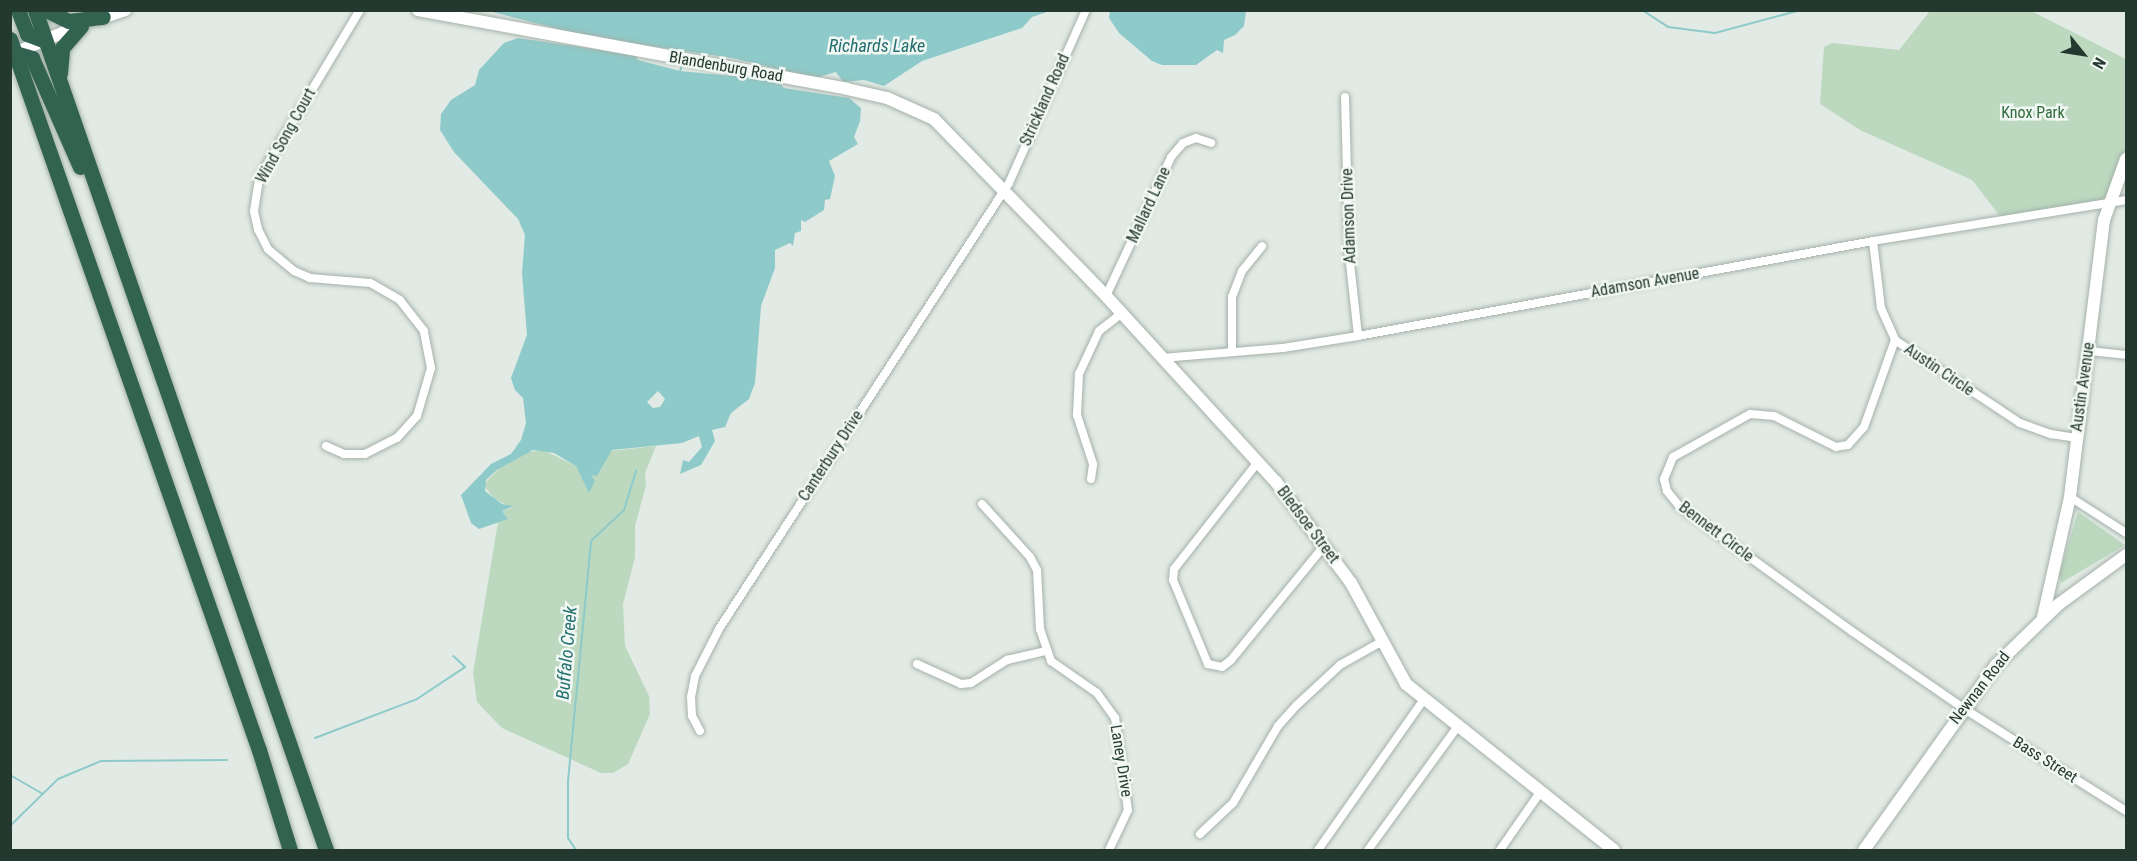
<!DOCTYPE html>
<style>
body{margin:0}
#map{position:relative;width:2137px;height:861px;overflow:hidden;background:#e1eae4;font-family:"Roboto Condensed",sans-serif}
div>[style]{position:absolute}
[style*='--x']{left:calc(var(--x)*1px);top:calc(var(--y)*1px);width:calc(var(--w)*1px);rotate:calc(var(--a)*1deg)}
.green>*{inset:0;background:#bcd9bf}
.water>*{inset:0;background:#8ecac9}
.stream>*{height:2px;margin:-1px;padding:0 1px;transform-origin:1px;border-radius:1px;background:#8ecac9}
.roads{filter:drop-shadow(0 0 2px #a4b1aa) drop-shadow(0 0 2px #a4b1aa)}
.street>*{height:8px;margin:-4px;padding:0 4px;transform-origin:4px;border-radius:4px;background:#fff}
.secondary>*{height:12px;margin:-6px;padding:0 6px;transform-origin:6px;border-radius:6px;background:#fff}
.highway>*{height:15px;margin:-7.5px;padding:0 7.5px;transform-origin:7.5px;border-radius:7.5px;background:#326250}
span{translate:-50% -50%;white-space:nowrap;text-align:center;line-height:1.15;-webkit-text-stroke:5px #f1f7f3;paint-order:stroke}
.street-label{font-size:16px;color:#23392f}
.park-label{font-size:16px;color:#316c3e}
.water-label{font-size:18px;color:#236f6f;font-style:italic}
.frame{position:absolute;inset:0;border:12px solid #23392f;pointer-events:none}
.north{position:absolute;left:2053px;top:24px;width:60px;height:60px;-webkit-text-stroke:4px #f1f7f3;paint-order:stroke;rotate:120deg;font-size:16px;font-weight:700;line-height:24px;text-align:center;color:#23392f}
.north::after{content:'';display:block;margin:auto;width:21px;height:27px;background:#23392f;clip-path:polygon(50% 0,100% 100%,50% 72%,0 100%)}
</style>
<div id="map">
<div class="green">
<div style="clip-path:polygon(1930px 11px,2031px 11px,2126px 59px,2126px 159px,2108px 203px,2003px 220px,1972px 180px,1860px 130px,1820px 104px,1824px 47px,1832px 43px,1899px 50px)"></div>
<div style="clip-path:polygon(656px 446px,645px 473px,646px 485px,635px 526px,635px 557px,623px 604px,625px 646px,649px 696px,650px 714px,628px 764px,613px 773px,601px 773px,502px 728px,477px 702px,473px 673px,498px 522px,508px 519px,502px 511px,513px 508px,495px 499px,483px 485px,500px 468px,529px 452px,543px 450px,576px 466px,590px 493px,591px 475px,597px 475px,610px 451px)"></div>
<div style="clip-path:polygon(2078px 512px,2125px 545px,2061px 583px,2059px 575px)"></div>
</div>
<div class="water">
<div style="clip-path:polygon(489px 11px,1050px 11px,1032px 17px,1022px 28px,922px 61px,884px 86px,864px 80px,843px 82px,836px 72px,815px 78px,732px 58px,590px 37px)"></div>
<div style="clip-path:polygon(1110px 11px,1110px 10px,1246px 11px,1244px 26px,1235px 35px,1224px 40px,1223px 53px,1217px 50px,1196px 65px,1162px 65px,1152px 61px,1119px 33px,1109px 18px)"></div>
<div style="clip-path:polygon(evenodd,518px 38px,635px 55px,638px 60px,680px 71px,776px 80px,784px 88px,849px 98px,861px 108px,860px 121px,854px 137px,858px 144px,829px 161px,835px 176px,830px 199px,825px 200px,824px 210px,805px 222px,801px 220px,801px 231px,795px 233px,793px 246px,790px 243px,775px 250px,775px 268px,761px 306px,755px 383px,749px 399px,731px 413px,725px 427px,712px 430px,715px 441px,701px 465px,680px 474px,683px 460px,689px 462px,702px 447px,699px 436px,682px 443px,612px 450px,597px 476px,591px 475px,595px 481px,589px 493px,576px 466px,554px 453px,533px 450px,497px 470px,486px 480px,485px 491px,502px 504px,514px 506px,502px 511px,508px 519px,479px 529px,471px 523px,461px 495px,491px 464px,511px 454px,521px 440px,526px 423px,523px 398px,515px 390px,511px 378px,527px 335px,522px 273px,525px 235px,518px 219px,454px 152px,440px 130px,441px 114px,451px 100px,475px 85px,479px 70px,504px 43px,518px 38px,658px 391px,665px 399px,660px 407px,653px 408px,647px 402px,658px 391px)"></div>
</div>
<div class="stream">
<div style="--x:1642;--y:10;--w:31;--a:33"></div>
<div style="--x:1668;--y:27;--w:47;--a:7.3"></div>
<div style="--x:1715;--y:33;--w:89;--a:-15"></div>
<div style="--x:680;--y:71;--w:9;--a:-72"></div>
<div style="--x:315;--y:738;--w:109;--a:-20.9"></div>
<div style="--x:417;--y:699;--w:58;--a:-33.7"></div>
<div style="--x:465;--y:667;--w:16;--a:-137"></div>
<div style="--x:10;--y:775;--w:38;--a:30"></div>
<div style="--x:10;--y:826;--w:67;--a:-44.4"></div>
<div style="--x:58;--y:779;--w:47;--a:-22.7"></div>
<div style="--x:101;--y:761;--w:126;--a:-0.5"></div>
<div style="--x:576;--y:850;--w:14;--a:-124"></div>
<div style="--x:568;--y:838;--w:57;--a:-90"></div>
<div style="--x:568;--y:781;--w:241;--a:-84.5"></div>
<div style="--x:591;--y:541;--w:45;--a:-43.2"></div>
<div style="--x:624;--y:510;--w:41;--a:-72.9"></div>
</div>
<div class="roads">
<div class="street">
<div style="--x:1345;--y:97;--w:157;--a:88.5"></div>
<div style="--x:1349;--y:254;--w:82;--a:83.7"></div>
<div style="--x:1873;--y:241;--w:67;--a:83.2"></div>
<div style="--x:1881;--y:308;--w:35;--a:66"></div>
<div style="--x:1895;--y:340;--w:150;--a:33.6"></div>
<div style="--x:2020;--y:423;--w:33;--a:20"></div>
<div style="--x:2051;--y:434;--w:25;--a:9"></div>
<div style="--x:1106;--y:296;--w:153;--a:-64.9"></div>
<div style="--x:1171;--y:157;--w:18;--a:-49"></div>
<div style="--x:1183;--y:143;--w:14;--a:-21"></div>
<div style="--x:1196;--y:138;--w:16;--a:18"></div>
<div style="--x:1895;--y:340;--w:92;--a:109.6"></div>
<div style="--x:1864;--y:427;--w:24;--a:132"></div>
<div style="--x:1848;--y:445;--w:12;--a:171"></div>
<div style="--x:1836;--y:447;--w:69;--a:-153.4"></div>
<div style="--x:1774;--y:416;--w:24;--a:-175"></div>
<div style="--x:1750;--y:414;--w:88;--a:150.8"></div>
<div style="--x:1673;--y:457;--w:24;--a:112"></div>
<div style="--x:1664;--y:479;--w:12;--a:76"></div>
<div style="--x:1667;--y:491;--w:19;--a:51"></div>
<div style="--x:1679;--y:506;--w:215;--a:35.9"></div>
<div style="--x:1853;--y:632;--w:134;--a:34.6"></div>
<div style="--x:1963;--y:708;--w:193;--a:32.3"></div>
<div style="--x:2089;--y:351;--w:37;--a:6"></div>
<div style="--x:1232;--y:352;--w:55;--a:-90"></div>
<div style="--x:1232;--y:297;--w:28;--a:-69"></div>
<div style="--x:1242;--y:271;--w:32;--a:-51"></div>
<div style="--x:1162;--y:358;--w:121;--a:-4.7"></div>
<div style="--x:1283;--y:348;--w:76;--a:-9.1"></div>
<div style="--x:1358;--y:336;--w:524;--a:-10.45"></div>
<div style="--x:1873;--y:241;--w:256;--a:-9.2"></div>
<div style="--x:326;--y:446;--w:20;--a:24"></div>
<div style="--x:344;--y:454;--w:21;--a:0"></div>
<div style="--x:365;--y:454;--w:36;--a:-27"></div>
<div style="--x:397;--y:438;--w:30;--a:-48"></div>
<div style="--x:417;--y:416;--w:50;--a:-73.7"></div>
<div style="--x:431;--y:368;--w:38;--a:-101"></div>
<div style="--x:424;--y:331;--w:39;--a:-128"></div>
<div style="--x:400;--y:300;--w:34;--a:-150"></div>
<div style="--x:370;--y:283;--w:60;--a:-175.2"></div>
<div style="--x:310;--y:278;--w:17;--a:-156"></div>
<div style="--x:294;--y:271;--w:34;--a:-140"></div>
<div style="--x:268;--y:249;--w:22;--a:-117"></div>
<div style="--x:258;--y:229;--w:18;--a:-103"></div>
<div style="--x:254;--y:211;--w:33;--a:-81"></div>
<div style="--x:259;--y:178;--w:196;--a:-59"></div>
<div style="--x:1258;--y:462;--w:136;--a:128.1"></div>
<div style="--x:1174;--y:569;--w:11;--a:95"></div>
<div style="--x:1173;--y:580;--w:91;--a:67.4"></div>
<div style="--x:1208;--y:664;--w:14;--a:12"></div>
<div style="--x:1222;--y:667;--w:11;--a:-38"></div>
<div style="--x:1231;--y:660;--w:146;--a:-50.8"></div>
<div style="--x:1091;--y:479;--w:15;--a:-82"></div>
<div style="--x:1093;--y:464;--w:52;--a:-108.1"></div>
<div style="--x:1077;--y:415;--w:41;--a:-87.2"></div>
<div style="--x:1079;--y:374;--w:47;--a:-65.1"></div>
<div style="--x:1099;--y:331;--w:28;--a:-38"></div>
<div style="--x:2070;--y:497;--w:67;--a:32.7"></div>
<div style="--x:982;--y:504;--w:72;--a:47.8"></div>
<div style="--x:1030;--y:557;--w:15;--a:62"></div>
<div style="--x:1037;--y:570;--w:59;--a:87.1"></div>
<div style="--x:1040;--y:629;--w:34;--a:71"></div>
<div style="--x:1051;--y:661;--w:56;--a:34.8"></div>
<div style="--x:1097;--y:693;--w:31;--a:54"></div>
<div style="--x:1115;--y:718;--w:93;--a:82"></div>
<div style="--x:1128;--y:810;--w:44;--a:115.4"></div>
<div style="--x:917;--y:664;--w:48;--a:24.4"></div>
<div style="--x:961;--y:684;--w:10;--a:-6"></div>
<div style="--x:971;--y:683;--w:43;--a:-32.6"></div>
<div style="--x:1007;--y:660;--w:39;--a:-13"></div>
<div style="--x:700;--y:731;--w:17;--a:-118"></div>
<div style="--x:692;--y:716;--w:19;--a:-93"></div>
<div style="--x:691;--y:697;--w:21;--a:-79"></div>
<div style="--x:695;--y:676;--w:53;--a:-62.9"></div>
<div style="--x:719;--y:629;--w:532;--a:-56.97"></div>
<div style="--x:1009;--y:183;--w:189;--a:-66"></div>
<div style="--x:1200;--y:834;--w:45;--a:-43.2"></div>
<div style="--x:1233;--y:803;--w:89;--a:-59.7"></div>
<div style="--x:1278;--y:726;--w:28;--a:-48"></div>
<div style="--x:1297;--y:705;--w:59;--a:-42.9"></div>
<div style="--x:1340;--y:665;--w:49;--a:-29.2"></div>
<div style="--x:1318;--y:850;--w:184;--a:-54.9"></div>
<div style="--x:1368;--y:850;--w:153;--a:-54"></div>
<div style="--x:1500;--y:850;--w:72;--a:-55.2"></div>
</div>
<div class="secondary">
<div style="--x:418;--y:10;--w:436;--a:10.4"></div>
<div style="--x:847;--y:89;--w:41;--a:12.7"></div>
<div style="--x:887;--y:98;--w:51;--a:24.1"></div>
<div style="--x:934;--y:119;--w:247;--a:45.8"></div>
<div style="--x:1106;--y:296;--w:252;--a:47.6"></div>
<div style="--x:1276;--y:482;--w:126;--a:53.4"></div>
<div style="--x:1351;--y:583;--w:115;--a:61.4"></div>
<div style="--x:1406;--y:684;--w:266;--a:38.6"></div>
<div style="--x:95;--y:20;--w:32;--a:-18"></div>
<div style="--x:12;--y:54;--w:73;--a:-22.7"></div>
<div style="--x:2043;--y:617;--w:123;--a:-77.3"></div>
<div style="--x:2070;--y:497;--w:279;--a:-83"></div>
<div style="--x:2104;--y:220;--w:65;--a:-70.2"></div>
<div style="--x:1864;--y:850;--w:227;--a:-54.5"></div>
<div style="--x:1996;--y:665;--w:88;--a:-44.1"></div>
<div style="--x:2059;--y:604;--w:83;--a:-36.2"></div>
</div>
<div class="highway">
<div style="--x:18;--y:10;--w:26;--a:69"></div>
<div style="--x:27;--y:34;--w:19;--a:21"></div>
<div style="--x:35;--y:10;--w:889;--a:70.89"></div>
<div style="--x:46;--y:10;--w:25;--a:26"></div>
<div style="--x:69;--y:21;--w:34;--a:-7"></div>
<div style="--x:10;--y:39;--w:753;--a:70.7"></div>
<div style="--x:259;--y:750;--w:105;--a:72.8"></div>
<div style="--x:15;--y:53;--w:18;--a:16"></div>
<div style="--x:32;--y:58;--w:119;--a:66.2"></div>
<div style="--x:60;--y:73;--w:25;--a:-85"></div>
<div style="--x:62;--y:48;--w:29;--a:-49"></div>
</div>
</div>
<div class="street-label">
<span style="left:726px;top:67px;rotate:10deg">Blandenburg Road</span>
<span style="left:1045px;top:100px;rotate:-66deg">Strickland Road</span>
<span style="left:286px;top:136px;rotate:-61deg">Wind Song Court</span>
<span style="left:1149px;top:205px;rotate:-65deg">Mallard Lane</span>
<span style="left:1349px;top:216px;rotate:-92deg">Adamson Drive</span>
<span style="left:1645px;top:283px;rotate:-10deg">Adamson Avenue</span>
<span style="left:1939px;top:370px;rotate:34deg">Austin Circle</span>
<span style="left:2083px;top:387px;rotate:-82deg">Austin Avenue</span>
<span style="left:831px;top:456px;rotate:-57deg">Canterbury Drive</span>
<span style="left:1308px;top:525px;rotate:53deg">Bledsoe Street</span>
<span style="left:1716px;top:532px;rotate:37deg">Bennett Circle</span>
<span style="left:1980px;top:688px;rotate:-52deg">Newnan Road</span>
<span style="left:2045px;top:760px;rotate:32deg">Bass Street</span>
<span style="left:1121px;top:761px;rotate:81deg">Laney Drive</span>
</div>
<div class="park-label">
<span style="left:2033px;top:113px">Knox Park</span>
</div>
<div class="water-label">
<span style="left:877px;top:46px">Richards Lake</span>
<span style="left:567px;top:653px;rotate:-85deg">Buffalo Creek</span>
</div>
<div class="frame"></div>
<div class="north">N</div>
</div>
